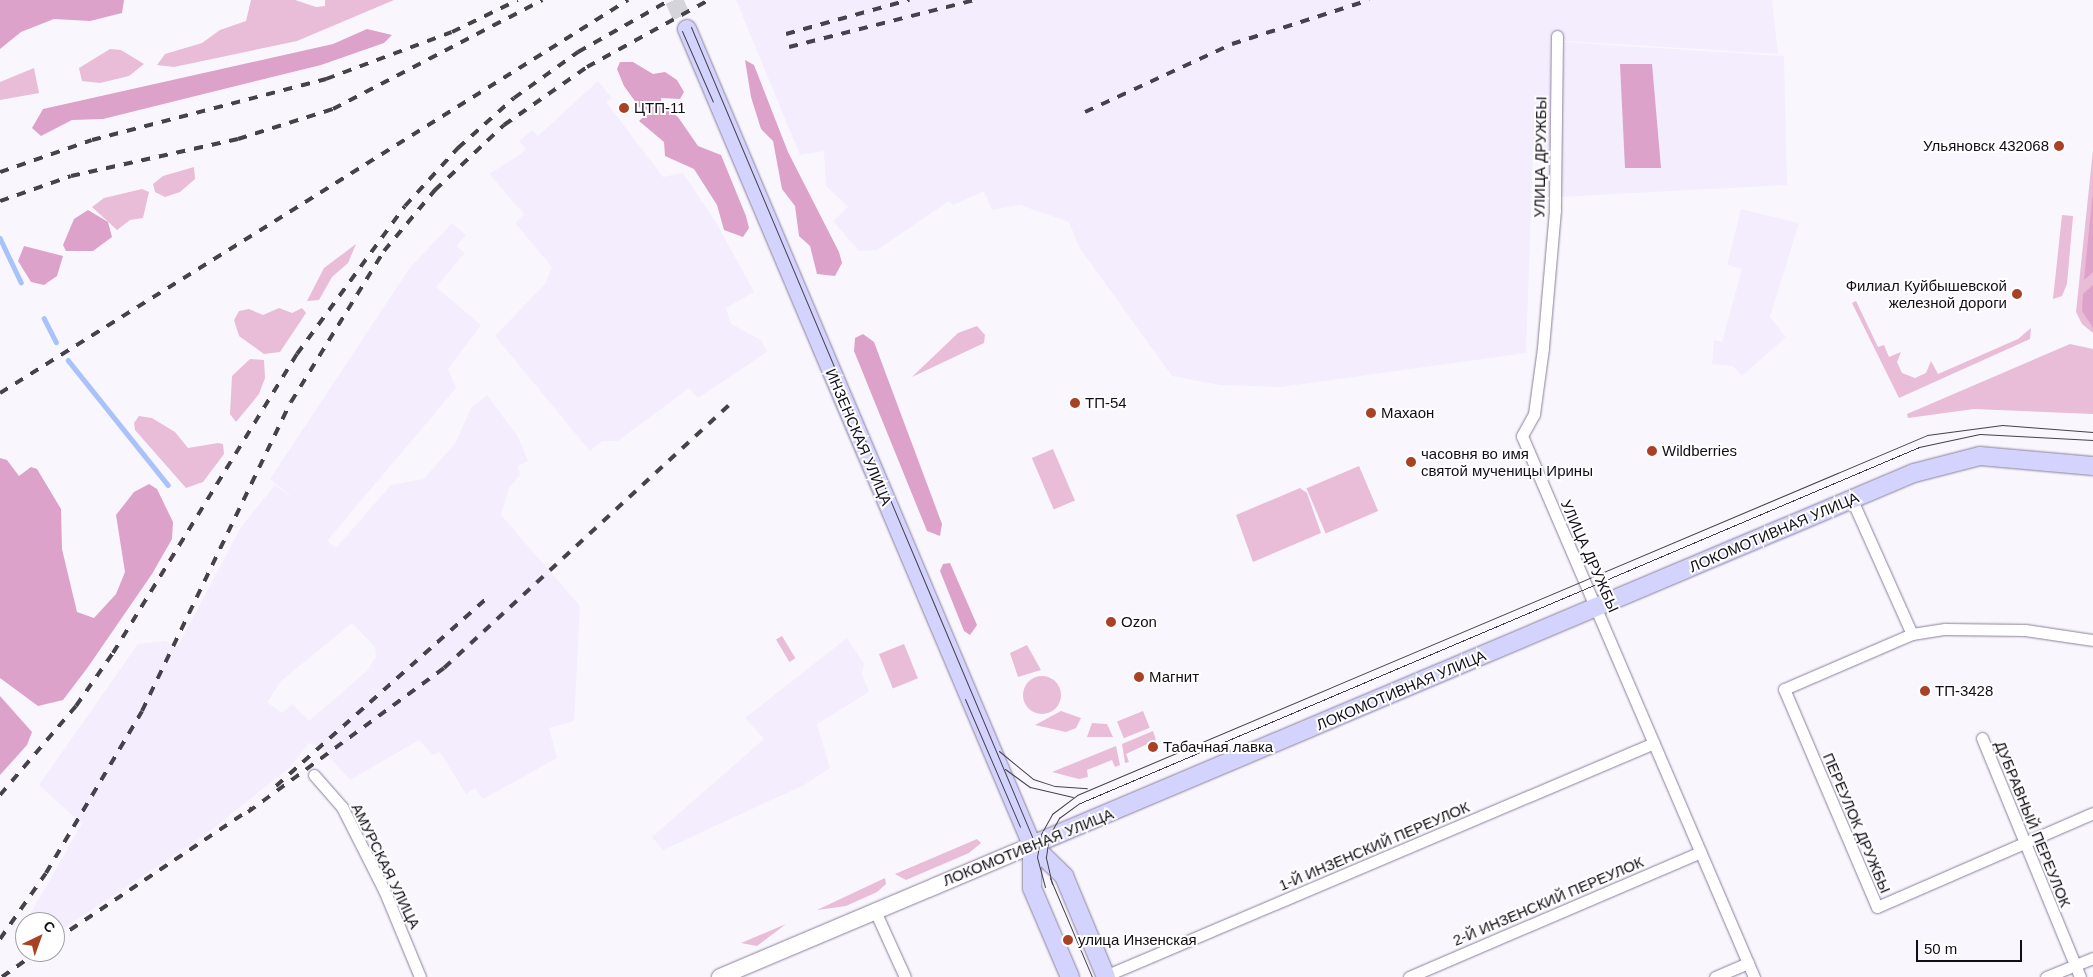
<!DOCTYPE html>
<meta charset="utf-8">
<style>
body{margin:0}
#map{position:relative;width:2093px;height:977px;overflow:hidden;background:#f9f7fd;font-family:Helvetica,sans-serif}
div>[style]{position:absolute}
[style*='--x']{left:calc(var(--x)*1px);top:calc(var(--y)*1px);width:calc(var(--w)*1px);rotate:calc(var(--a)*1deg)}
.built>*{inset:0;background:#f3edfd}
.green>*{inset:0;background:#e9bcd8;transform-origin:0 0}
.round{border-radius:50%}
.forest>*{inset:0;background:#dda2c9}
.stream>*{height:4.5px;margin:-2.25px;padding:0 2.25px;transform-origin:2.25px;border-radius:2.25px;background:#a8c2fa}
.primary-tunnel>*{height:18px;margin-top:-9px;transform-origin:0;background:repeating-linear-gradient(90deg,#d6d4db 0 18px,transparent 0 27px)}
.roads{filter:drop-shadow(0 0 1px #8a7f9c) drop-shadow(0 0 1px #8a7f9c)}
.street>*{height:11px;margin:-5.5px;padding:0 5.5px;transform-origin:5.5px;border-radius:5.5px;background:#fff}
.secondary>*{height:16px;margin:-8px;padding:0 8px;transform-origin:8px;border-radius:8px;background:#fff}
.primary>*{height:18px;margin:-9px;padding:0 9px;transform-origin:9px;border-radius:9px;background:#d3d3fd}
.tram>*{height:1px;margin:-0.5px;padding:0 0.5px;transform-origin:0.5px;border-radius:0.5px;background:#46424c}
.rail>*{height:4px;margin-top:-2px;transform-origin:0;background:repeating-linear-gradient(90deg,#46424c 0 9px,transparent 0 18px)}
.dots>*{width:14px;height:14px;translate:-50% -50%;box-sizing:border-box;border:2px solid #fff;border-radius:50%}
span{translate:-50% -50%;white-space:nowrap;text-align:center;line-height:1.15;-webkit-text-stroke:4px #fff;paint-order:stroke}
.poi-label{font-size:15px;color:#120e18}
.left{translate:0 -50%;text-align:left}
.right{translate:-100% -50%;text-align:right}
.street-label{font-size:15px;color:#120e18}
.north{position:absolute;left:15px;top:912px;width:50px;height:50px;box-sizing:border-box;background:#fff;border:1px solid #a09fa3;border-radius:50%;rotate:42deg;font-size:14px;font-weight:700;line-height:20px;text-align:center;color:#120e18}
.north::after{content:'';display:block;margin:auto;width:18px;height:22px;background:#a94124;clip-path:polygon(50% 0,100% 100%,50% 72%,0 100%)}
.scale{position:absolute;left:1916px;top:940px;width:106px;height:22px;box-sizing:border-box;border:2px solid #120e18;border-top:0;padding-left:6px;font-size:15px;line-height:18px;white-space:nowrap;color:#120e18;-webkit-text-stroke:4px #fff;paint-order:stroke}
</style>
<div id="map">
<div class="built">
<div style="clip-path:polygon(736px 0,1772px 0,1778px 54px,1550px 40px,1552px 154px,1533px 153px,1526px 353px,1281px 387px,1220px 385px,1172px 376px,1079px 247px,1069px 222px,1020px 205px,992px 210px,984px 191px,953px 205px,949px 201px,877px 250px,859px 251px,833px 221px,848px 207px,826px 186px,824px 151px,800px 155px)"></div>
<div style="clip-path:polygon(1564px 42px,1784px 56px,1787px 185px,1560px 197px)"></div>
<div style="clip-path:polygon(598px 81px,612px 98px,606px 102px,663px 177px,683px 173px,717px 224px,754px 292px,726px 308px,731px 324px,761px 340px,767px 352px,698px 398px,689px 388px,618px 441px,602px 441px,590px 451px,495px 336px,545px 284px,552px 267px,515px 223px,524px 214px,489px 174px,522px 153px,526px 149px,519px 141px,532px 130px,538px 136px)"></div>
<div style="clip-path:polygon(1741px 209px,1799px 223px,1770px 317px,1786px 337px,1742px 376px,1733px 366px,1712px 364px,1714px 340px,1722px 342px,1742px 269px,1727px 265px)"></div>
<div style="clip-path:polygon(evenodd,452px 223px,466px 235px,457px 246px,465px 253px,436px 287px,481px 325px,448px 369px,456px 388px,327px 541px,336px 548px,391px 485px,424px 479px,456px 442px,471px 408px,487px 395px,518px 437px,528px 461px,518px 466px,520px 475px,509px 488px,501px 515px,580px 606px,574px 721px,549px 728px,557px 758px,483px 799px,475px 788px,466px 794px,440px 752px,433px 755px,419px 740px,350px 780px,320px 747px,309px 743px,289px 768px,202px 837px,55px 934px,55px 922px,25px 923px,82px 824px,39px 785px,138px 644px,165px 641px,178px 646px,241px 527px,275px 485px,299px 503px,270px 479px,409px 269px,452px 223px,352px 623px,375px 647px,376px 656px,368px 670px,309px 721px,292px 704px,282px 713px,267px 702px,281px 681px,352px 623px)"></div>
<div style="clip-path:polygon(847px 638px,864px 664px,862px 674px,869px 692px,817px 724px,830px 768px,804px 785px,663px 850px,652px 837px,764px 739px,745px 718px)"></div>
</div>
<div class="green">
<div style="clip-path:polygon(251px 0,295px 0,316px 7px,325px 6px,325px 0,394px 0,297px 41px,174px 67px,157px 65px,165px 54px,202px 43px,220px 30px,246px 21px)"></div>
<div style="clip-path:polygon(110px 49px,121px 50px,144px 64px,129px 76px,100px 83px,82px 81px,79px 68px)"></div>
<div style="clip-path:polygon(34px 68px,39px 93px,0 100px,0 82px)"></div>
<div style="clip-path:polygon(2093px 150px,2093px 333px,2082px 324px,2076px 312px)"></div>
<div style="clip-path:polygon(194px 167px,195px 179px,180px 192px,165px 197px,155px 192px,153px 184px,163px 176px)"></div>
<div style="clip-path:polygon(142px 189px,149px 192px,143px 218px,130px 220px,117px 230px,92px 207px,104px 198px)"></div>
<div style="clip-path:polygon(2062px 215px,2073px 216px,2067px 284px,2062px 296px,2053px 299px)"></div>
<div style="clip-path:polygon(356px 244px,348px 263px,332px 277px,319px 300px,307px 301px,324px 268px)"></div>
<div style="clip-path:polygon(1856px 301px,1878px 347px,1884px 345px,1889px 357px,1901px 352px,1897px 362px,1902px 373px,1915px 378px,1926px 373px,1931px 361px,1938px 374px,2018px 339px,2031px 328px,2030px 339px,1899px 398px,1852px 303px)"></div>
<div style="clip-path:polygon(279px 308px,292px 313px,302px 308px,306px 313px,280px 352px,264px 354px,239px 336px,234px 320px,239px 311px,249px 309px,263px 315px)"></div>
<div style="clip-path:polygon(977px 326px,985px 335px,984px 343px,912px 377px,958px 333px)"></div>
<div style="clip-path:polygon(2070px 344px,2093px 349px,2093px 414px,1974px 409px,1908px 418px,1907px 414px)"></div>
<div style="clip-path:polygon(250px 359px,264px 360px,265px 378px,259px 394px,236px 422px,230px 414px,232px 376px)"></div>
<div style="clip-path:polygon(139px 416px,152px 418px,175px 432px,188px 448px,218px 443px,223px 444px,224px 454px,203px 482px,186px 488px,135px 430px,134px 423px)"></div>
<div style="left:1053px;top:449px;width:56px;height:23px;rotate:67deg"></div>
<div style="left:1359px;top:466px;width:49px;height:57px;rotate:67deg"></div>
<div style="clip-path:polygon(1300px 488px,1307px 493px,1321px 533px,1253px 562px,1236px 515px)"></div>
<div style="left:782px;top:636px;width:26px;height:7px;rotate:59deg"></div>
<div style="left:904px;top:644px;width:37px;height:27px;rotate:68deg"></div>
<div style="clip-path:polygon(1027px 645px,1041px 670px,1018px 677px,1010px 653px)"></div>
<div class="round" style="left:1023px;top:676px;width:38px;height:38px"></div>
<div style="clip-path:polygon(1061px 711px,1081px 718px,1076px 728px,1066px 732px,1035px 725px)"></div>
<div style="left:1143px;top:711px;width:18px;height:28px;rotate:68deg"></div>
<div style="clip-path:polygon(1092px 723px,1107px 724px,1113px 737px,1087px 737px)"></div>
<div style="clip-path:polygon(1153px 731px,1156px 740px,1126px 754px,1129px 762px,1125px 763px,1122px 744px)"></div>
<div style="clip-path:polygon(1116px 746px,1120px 765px,1115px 767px,1112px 760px,1087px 770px,1088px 777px,1079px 779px,1052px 772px)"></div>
<div style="clip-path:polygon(977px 839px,981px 843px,969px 853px,906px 880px,895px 874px)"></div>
<div style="clip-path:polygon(885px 878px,886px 884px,877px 892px,846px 906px,817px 910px)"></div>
<div style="clip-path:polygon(786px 924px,757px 946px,741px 943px)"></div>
</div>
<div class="forest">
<div style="clip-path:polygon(0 0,124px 0,122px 13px,90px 21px,54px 19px,21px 32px,0 49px)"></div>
<div style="clip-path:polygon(367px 29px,392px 35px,384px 43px,321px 65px,103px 119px,72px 120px,41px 136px,32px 128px,43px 109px,333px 44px)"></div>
<div style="clip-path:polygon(745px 60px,754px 65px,788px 152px,839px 252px,842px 263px,835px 276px,817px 274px,810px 246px,799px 236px,795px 206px,782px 189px,773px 141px,761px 129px,751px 97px)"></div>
<div style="clip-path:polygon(620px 62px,633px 62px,653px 74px,665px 72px,677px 80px,684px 92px,680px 99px,661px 98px,662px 106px,678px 117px,698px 146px,721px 155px,746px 216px,749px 228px,743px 237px,724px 230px,717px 205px,694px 169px,665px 156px,664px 142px,639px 121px,645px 115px,624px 86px,617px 69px)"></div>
<div style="clip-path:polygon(1620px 64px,1652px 64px,1661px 168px,1625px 168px)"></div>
<div style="clip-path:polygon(2093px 191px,2093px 272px,2084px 280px)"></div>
<div style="clip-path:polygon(88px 210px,108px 222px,112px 237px,93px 251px,66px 251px,63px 245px,74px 219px)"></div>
<div style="clip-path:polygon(24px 246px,63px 256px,57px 276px,44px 285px,31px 282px,18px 261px)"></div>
<div style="clip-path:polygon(2093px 285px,2093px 328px,2082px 311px,2083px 294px)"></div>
<div style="clip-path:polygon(863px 334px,874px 342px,942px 524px,940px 536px,927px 531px,854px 351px,855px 338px)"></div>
<div style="clip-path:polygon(0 458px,7px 460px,19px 476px,31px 467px,37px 469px,61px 509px,62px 549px,77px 612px,94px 618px,116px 594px,125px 572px,116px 515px,134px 492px,149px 484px,157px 489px,173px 522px,172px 539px,152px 574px,88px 667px,63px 700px,38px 706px,0 678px)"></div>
<div style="clip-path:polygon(950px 563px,977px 625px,970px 635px,964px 631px,940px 571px,943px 564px)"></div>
<div style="clip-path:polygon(0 696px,32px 732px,27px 745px,0 775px)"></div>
</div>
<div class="stream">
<div style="--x:0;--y:238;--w:49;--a:64.5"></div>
<div style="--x:44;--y:318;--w:27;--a:63"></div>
<div style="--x:68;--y:360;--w:160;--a:51.3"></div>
</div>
<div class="primary-tunnel">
<div style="--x:674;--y:0;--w:32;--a:66"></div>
</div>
<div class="roads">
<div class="street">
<div style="--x:1557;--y:36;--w:174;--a:90.7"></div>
<div style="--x:1555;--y:210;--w:139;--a:95"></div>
<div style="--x:1543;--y:348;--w:67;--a:97.8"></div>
<div style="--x:1534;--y:414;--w:25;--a:119"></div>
<div style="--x:1522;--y:436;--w:589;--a:66.79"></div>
<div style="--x:1852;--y:500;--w:147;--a:65.9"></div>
<div style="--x:1912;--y:634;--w:139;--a:156.7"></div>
<div style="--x:1784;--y:689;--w:237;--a:66.9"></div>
<div style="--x:1877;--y:907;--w:236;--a:-23.5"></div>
<div style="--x:1912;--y:634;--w:33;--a:-9"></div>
<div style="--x:1945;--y:629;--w:80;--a:0.7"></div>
<div style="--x:2025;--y:630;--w:69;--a:8.4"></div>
<div style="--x:1982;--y:738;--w:258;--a:67.7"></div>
<div style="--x:314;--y:775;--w:43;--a:48.8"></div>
<div style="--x:342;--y:807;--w:93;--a:63.2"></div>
<div style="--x:384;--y:890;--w:94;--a:67.5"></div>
<div style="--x:875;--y:911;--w:72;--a:65.6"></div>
<div style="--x:1105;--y:976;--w:596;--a:-23"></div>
<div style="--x:1409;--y:977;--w:317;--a:-23.2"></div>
<div style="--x:1715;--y:977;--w:36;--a:-23"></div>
<div style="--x:2046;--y:977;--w:51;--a:-22"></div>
</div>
<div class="secondary">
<div style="--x:720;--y:977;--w:339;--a:-22.9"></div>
</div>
<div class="primary">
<div style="--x:687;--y:29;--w:886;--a:67.08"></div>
<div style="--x:1032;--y:845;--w:43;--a:90"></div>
<div style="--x:1032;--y:888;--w:97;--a:66.9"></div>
<div style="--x:1032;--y:845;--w:957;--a:-22.87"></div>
<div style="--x:1914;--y:473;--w:68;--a:-14.4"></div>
<div style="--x:1980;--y:456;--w:113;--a:5.1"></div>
<div style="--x:1032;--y:845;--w:45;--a:44.1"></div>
<div style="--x:1064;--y:876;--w:109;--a:67.4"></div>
</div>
</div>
<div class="tram">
<div style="--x:691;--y:27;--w:894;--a:67.16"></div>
<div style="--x:682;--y:31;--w:77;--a:66.4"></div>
<div style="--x:965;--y:699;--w:139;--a:66.7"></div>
<div style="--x:999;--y:751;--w:44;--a:39.5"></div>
<div style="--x:1033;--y:779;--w:23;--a:18"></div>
<div style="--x:1055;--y:786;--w:32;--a:4"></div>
<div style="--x:1005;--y:769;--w:31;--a:36"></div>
<div style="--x:1030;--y:787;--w:44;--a:13.1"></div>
<div style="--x:1050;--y:878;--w:108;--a:67"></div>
<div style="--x:1052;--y:884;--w:28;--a:-103"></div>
<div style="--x:1046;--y:857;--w:21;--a:-82"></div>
<div style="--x:1049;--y:836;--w:21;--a:-61"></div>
<div style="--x:1059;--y:818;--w:26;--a:-36"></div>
<div style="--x:1080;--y:803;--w:911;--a:-22.99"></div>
<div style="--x:1919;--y:447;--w:62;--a:-12"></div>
<div style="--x:1980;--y:434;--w:113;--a:3"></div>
<div style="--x:1045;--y:887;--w:31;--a:-105"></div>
<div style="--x:1037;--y:857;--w:23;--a:-80"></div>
<div style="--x:1041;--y:834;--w:23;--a:-61"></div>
<div style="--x:1052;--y:814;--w:31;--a:-37"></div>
<div style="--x:1077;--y:795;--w:923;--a:-22.95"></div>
<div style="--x:1927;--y:435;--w:76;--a:-7.6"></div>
<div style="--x:2002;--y:425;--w:91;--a:4.4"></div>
</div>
<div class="rail">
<div style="--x:786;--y:34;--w:128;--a:-15.5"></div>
<div style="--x:789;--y:47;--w:192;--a:-14.2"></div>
<div style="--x:1085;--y:112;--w:162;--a:-24.8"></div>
<div style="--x:1232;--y:44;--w:144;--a:-17.8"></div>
<div style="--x:0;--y:172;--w:97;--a:-19.2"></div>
<div style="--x:92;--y:140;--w:242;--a:-14.6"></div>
<div style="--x:326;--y:79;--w:134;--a:-20.5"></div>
<div style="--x:452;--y:32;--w:73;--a:-25.9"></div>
<div style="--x:0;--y:201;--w:75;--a:-19.4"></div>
<div style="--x:71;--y:176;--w:171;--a:-12.5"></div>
<div style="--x:238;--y:139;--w:100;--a:-17.5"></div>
<div style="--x:333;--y:109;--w:236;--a:-27.5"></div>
<div style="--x:0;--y:393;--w:741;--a:-32.04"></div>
<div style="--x:276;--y:786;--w:283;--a:-41.7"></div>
<div style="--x:0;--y:795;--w:117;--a:-49.5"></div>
<div style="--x:76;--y:706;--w:65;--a:-55.1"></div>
<div style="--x:113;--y:653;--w:351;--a:-58.4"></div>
<div style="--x:297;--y:354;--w:183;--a:-53.9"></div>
<div style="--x:405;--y:206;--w:79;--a:-47.6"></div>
<div style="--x:458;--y:148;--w:75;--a:-41.8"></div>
<div style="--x:514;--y:98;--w:79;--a:-35.7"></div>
<div style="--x:578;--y:52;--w:106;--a:-29.5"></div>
<div style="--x:248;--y:812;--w:243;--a:-36.3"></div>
<div style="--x:444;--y:668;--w:389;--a:-42.7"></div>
<div style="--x:0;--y:939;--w:80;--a:-55.1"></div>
<div style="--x:46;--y:873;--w:188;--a:-59.3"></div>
<div style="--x:142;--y:711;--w:343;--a:-64.3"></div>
<div style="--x:291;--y:402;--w:177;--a:-58.4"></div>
<div style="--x:384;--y:251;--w:80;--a:-50.1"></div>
<div style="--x:435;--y:190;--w:95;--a:-43.3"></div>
<div style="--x:504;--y:125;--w:101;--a:-34.9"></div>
<div style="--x:587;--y:67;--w:139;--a:-28.8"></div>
<div style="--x:55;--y:940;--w:237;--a:-33.8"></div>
<div style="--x:2;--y:977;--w:43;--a:-35.5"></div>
</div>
<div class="dots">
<div style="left:624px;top:108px;background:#a94124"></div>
<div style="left:2059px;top:146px;background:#a94124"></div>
<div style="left:2017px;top:294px;background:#a94124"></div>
<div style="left:1075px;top:403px;background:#a94124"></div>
<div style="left:1371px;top:413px;background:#a94124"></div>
<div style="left:1652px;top:451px;background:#a94124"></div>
<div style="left:1411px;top:462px;background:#a94124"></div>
<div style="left:1111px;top:622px;background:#a94124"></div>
<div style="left:1139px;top:677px;background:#a94124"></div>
<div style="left:1925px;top:691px;background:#a94124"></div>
<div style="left:1153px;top:747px;background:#a94124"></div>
<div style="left:1068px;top:940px;background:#a94124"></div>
</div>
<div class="poi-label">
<span class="left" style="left:634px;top:108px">ЦТП-11</span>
<span class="right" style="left:2049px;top:146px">Ульяновск 432068</span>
<span class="right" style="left:2007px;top:294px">Филиал Куйбышевской<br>железной дороги</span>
<span class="left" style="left:1085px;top:403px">ТП-54</span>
<span class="left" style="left:1381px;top:413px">Махаон</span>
<span class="left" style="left:1662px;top:451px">Wildberries</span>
<span class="left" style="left:1421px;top:462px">часовня во имя<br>святой мученицы Ирины</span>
<span class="left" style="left:1121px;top:622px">Ozon</span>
<span class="left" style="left:1149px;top:677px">Магнит</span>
<span class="left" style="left:1935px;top:691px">ТП-3428</span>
<span class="left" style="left:1163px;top:747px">Табачная лавка</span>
<span class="left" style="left:1078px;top:940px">улица Инзенская</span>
</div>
<div class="street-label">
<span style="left:1540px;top:157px;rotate:-89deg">УЛИЦА ДРУЖБЫ</span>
<span style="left:859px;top:437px;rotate:67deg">ИНЗЕНСКАЯ УЛИЦА</span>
<span style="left:1774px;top:532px;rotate:-23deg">ЛОКОМОТИВНАЯ УЛИЦА</span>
<span style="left:1590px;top:556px;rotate:66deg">УЛИЦА ДРУЖБЫ</span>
<span style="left:1401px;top:690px;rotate:-23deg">ЛОКОМОТИВНАЯ УЛИЦА</span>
<span style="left:1857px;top:823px;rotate:67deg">ПЕРЕУЛОК ДРУЖБЫ</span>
<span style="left:2033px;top:824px;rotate:68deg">ДУБРАВНЫЙ ПЕРЕУЛОК</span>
<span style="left:1374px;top:846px;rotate:-23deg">1-Й ИНЗЕНСКИЙ ПЕРЕУЛОК</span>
<span style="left:1028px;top:847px;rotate:-22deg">ЛОКОМОТИВНАЯ УЛИЦА</span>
<span style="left:386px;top:866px;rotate:64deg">АМУРСКАЯ УЛИЦА</span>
<span style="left:1548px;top:901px;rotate:-23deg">2-Й ИНЗЕНСКИЙ ПЕРЕУЛОК</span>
</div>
<div class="north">С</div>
<div class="scale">50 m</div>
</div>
